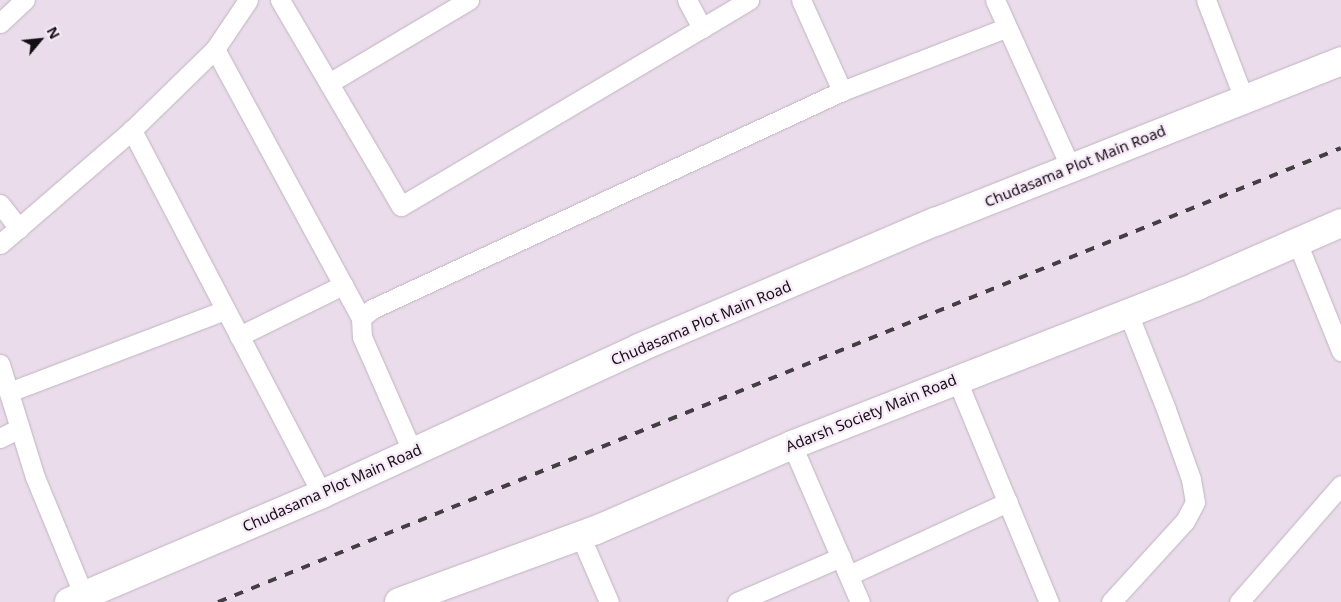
<!DOCTYPE html>
<style>
body{margin:0}
#map{position:relative;width:1341px;height:602px;overflow:hidden;background:#eadcea;font-family:"Noto Sans",sans-serif}
div>[style]{position:absolute}
[style*='--x']{left:calc(var(--x)*1px);top:calc(var(--y)*1px);width:calc(var(--w)*1px);rotate:calc(var(--a)*1deg)}
.roads{filter:drop-shadow(0 0 1px #c0b3c0) drop-shadow(0 0 1px #c0b3c0)}
.street>*{height:19px;margin:-9.5px;padding:0 9.5px;transform-origin:9.5px;border-radius:9.5px;background:#fff}
.secondary>*{height:28px;margin:-14px;padding:0 14px;transform-origin:14px;border-radius:14px;background:#fff}
.rail>*{height:4px;margin-top:-2px;transform-origin:0;background:repeating-linear-gradient(90deg,#443d44 0 9px,transparent 0 18px)}
span{translate:-50% -50%;white-space:nowrap;text-align:center;line-height:1.15;-webkit-text-stroke:4.5px #f7e9f7;paint-order:stroke}
.street-label{font-size:15px;color:#140f14}
.north{position:absolute;left:15px;top:15px;width:50px;height:50px;-webkit-text-stroke:4px #f7e9f7;paint-order:stroke;rotate:62deg;font-size:14px;font-weight:700;line-height:20px;text-align:center;color:#140f14}
.north::after{content:'';display:block;margin:auto;width:18px;height:22px;background:#140f14;clip-path:polygon(50% 0,100% 100%,50% 72%,0 100%)}
</style>
<div id="map">
<div class="roads">
<div class="street">
<div style="--x:280;--y:0;--w:239;--a:59.6"></div>
<div style="--x:401;--y:206;--w:350;--a:-30.6"></div>
<div style="--x:687;--y:0;--w:32;--a:62"></div>
<div style="--x:702;--y:28;--w:55;--a:-30.8"></div>
<div style="--x:801;--y:0;--w:100;--a:65.7"></div>
<div style="--x:995;--y:0;--w:184;--a:65.7"></div>
<div style="--x:1206;--y:0;--w:106;--a:69"></div>
<div style="--x:0;--y:23;--w:34;--a:-43"></div>
<div style="--x:215;--y:49;--w:59;--a:-56"></div>
<div style="--x:329;--y:83;--w:163;--a:-30.7"></div>
<div style="--x:0;--y:204;--w:31;--a:52"></div>
<div style="--x:1297;--y:242;--w:118;--a:68"></div>
<div style="--x:0;--y:244;--w:174;--a:-40.8"></div>
<div style="--x:239;--y:336;--w:116;--a:-26.1"></div>
<div style="--x:0;--y:364;--w:118;--a:72.8"></div>
<div style="--x:35;--y:477;--w:129;--a:67.6"></div>
<div style="--x:956;--y:378;--w:243;--a:67.5"></div>
<div style="--x:9;--y:392;--w:231;--a:-20.8"></div>
<div style="--x:0;--y:438;--w:22;--a:-27"></div>
<div style="--x:792;--y:445;--w:171;--a:66.6"></div>
<div style="--x:413;--y:453;--w:127;--a:-113.7"></div>
<div style="--x:362;--y:337;--w:19;--a:-93"></div>
<div style="--x:361;--y:318;--w:14;--a:-39"></div>
<div style="--x:372;--y:309;--w:518;--a:-24.88"></div>
<div style="--x:842;--y:91;--w:175;--a:-21.1"></div>
<div style="--x:322;--y:494;--w:411;--a:-117.6"></div>
<div style="--x:132;--y:130;--w:116;--a:-44.3"></div>
<div style="--x:215;--y:49;--w:306;--a:61.5"></div>
<div style="--x:580;--y:535;--w:73;--a:66.6"></div>
<div style="--x:849;--y:575;--w:175;--a:-24.7"></div>
<div style="--x:737;--y:602;--w:113;--a:-23.4"></div>
<div style="--x:1111;--y:602;--w:110;--a:-47.6"></div>
<div style="--x:1185;--y:521;--w:21;--a:-62"></div>
<div style="--x:1195;--y:502;--w:23;--a:-100"></div>
<div style="--x:1191;--y:479;--w:74;--a:-109.7"></div>
<div style="--x:1166;--y:409;--w:103;--a:-111.6"></div>
<div style="--x:1239;--y:602;--w:155;--a:-48.9"></div>
</div>
<div class="secondary">
<div style="--x:69;--y:602;--w:275;--a:-23.1"></div>
<div style="--x:322;--y:494;--w:349;--a:-24.7"></div>
<div style="--x:639;--y:348;--w:322;--a:-23.1"></div>
<div style="--x:935;--y:222;--w:437;--a:-21.6"></div>
<div style="--x:399;--y:602;--w:210;--a:-20.1"></div>
<div style="--x:596;--y:530;--w:214;--a:-23.4"></div>
<div style="--x:792;--y:445;--w:435;--a:-21.4"></div>
<div style="--x:1197;--y:286;--w:157;--a:-23.6"></div>
</div>
</div>
<div class="rail">
<div style="--x:218;--y:602;--w:1211;--a:-22.01"></div>
</div>
<div class="street-label">
<span style="left:1075px;top:166px;rotate:-22deg">Chudasama Plot Main Road</span>
<span style="left:701px;top:323px;rotate:-23deg">Chudasama Plot Main Road</span>
<span style="left:871px;top:413px;rotate:-22deg">Adarsh Society Main Road</span>
<span style="left:332px;top:488px;rotate:-24deg">Chudasama Plot Main Road</span>
</div>
<div class="north">N</div>
</div>
